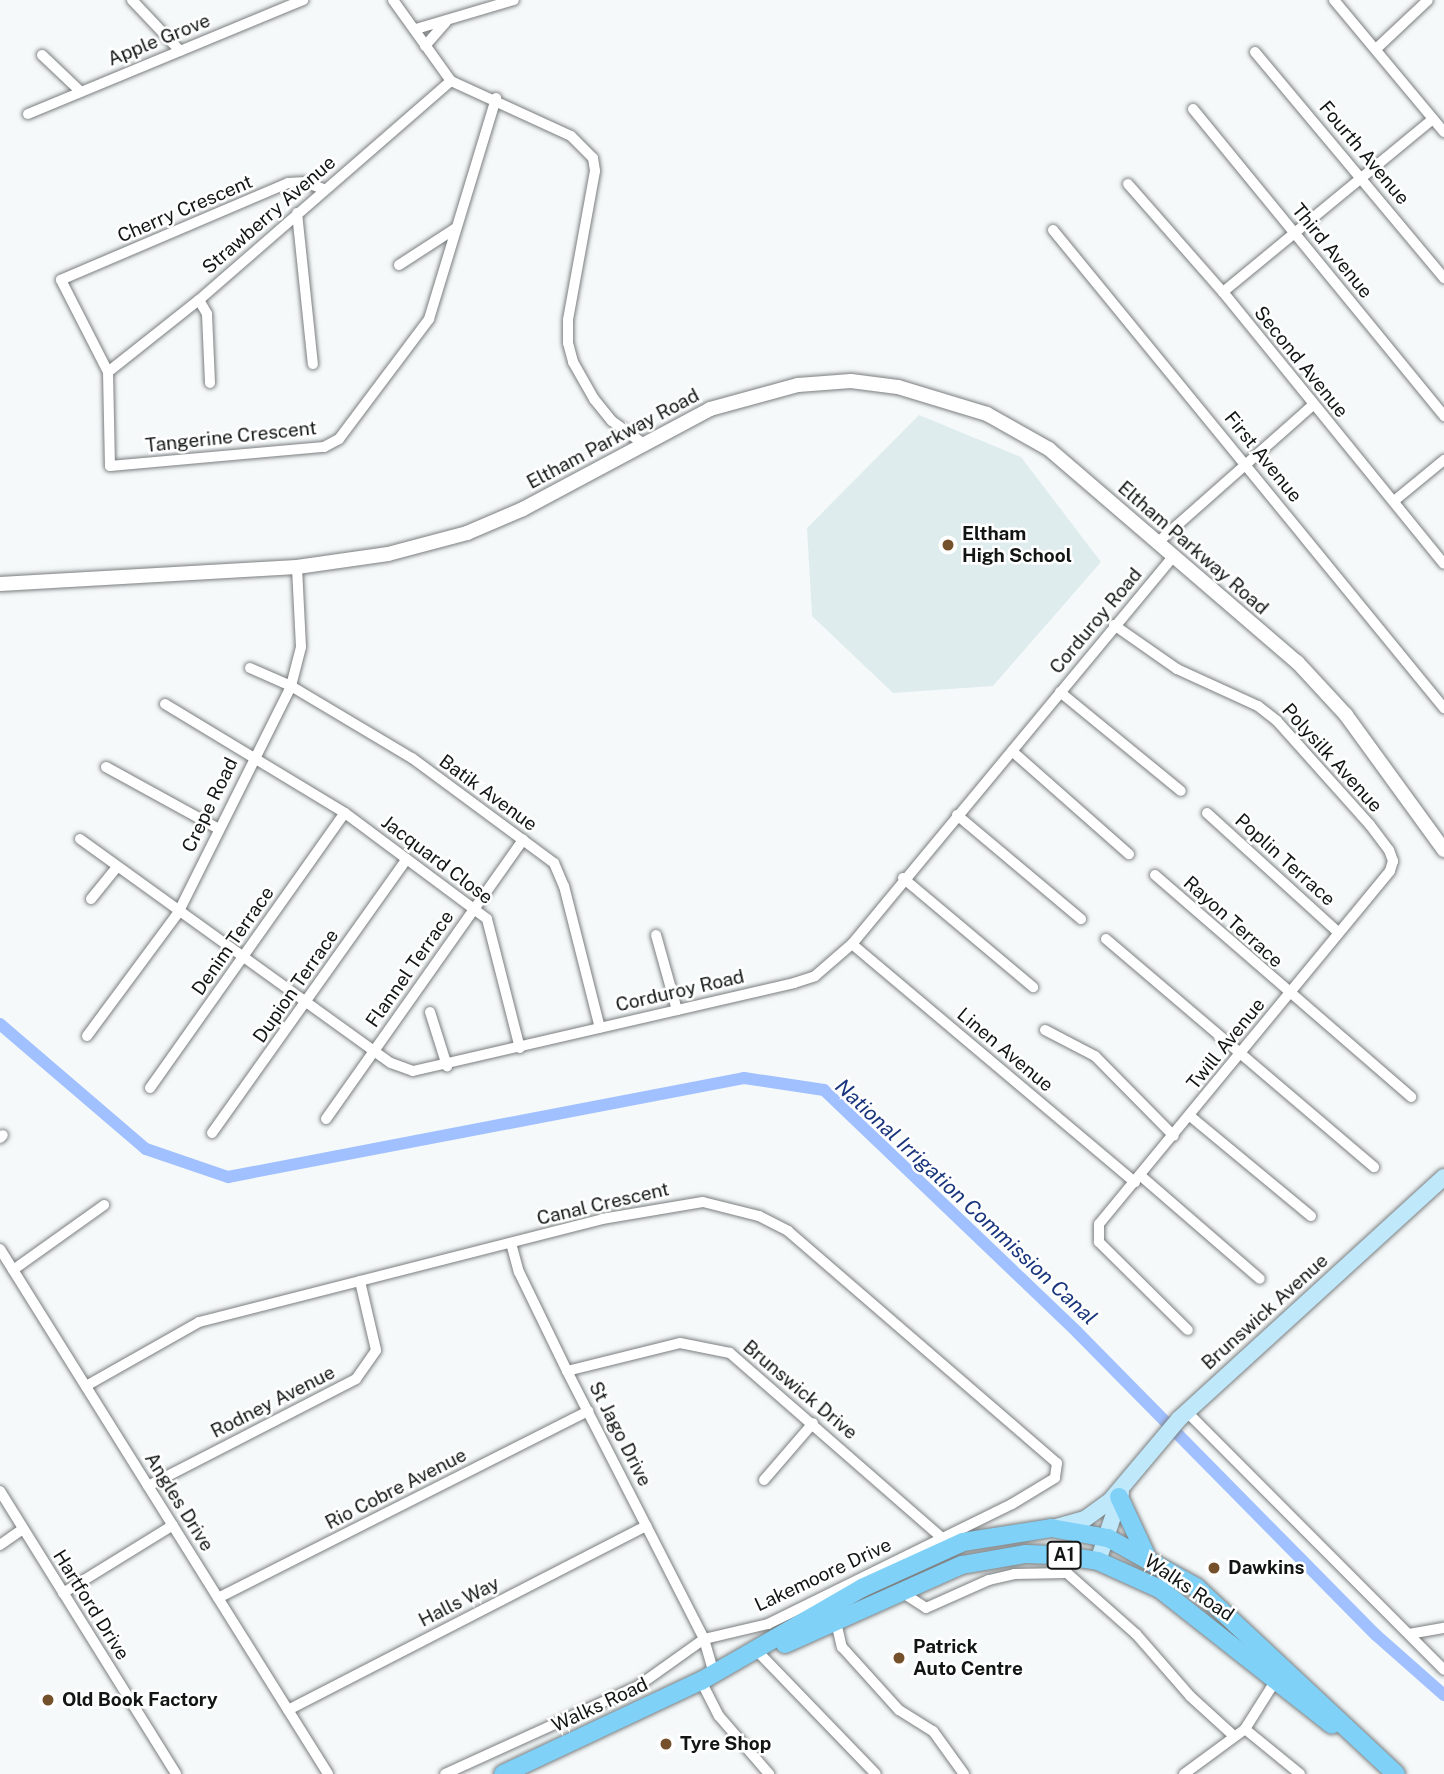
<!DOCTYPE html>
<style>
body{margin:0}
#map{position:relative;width:1444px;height:1774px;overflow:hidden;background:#f5f9fa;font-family:"Public Sans",sans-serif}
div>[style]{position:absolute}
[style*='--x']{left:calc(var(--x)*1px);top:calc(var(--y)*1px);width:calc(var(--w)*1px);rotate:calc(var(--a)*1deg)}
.built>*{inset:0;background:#dfecee}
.canal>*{height:12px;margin:-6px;padding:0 6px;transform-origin:6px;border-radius:6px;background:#a1c0ff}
.roads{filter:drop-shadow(0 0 2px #7b7e7f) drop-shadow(0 0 2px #7b7e7f)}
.minor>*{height:10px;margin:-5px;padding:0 5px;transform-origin:5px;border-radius:5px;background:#fff}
.tertiary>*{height:14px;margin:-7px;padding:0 7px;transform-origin:7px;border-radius:7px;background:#fff}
.secondary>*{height:16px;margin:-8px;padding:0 8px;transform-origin:8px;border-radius:8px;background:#c0e8fb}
.primary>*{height:18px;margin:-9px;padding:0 9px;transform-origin:9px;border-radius:9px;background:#80d1f8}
.dots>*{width:19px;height:19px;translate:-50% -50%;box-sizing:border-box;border:4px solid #fff;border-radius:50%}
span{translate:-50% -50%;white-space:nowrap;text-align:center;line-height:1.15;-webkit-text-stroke:5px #fff;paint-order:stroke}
.shield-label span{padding:2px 5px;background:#fff;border:2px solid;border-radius:5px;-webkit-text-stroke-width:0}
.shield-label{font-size:18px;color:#131515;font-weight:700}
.street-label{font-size:19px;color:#131515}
.poi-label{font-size:19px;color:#131515;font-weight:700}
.left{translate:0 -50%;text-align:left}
.water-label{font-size:21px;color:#19357d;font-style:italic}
</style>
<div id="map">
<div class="built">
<div style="clip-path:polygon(919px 415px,1021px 457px,1101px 562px,993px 686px,893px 693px,812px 616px,807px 528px)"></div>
</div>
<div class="canal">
<div style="--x:0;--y:1024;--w:192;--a:40.6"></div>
<div style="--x:146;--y:1149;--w:87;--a:18.9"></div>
<div style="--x:228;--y:1177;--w:525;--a:-10.86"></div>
<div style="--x:744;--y:1078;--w:81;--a:8.5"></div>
<div style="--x:824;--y:1090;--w:350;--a:43.7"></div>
<div style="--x:1077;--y:1332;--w:426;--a:45.4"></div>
<div style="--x:1376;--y:1635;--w:91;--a:41.4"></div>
</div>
<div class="roads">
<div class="minor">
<div style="--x:132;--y:0;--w:70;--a:46.7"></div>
<div style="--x:393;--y:0;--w:100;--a:54.4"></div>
<div style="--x:451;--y:81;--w:132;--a:24.6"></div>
<div style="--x:571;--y:136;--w:31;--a:45"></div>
<div style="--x:593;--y:158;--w:13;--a:81"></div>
<div style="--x:595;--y:171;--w:151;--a:100.3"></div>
<div style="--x:568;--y:320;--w:23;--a:90"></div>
<div style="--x:568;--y:343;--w:20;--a:75"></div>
<div style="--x:573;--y:362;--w:43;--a:60.4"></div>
<div style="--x:594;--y:399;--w:28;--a:51"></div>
<div style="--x:612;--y:421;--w:36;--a:36"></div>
<div style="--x:1334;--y:0;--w:172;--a:50.2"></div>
<div style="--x:416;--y:29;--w:102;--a:-16.5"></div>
<div style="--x:425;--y:46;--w:32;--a:-49"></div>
<div style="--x:1376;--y:49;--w:71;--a:-43.3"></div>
<div style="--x:1255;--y:52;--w:295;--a:50.1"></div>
<div style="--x:42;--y:55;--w:51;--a:43.4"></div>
<div style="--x:1193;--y:109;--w:397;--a:50.7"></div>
<div style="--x:28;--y:114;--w:298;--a:-22.5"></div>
<div style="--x:1128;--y:184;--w:144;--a:48.7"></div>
<div style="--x:1223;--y:292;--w:350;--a:50.9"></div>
<div style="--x:323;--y:189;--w:18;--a:-158"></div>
<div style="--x:306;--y:182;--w:18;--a:177"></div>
<div style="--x:288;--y:183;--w:247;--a:156.9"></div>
<div style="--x:61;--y:280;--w:103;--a:62.9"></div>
<div style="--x:108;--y:372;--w:94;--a:88.8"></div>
<div style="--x:110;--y:466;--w:215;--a:-5.1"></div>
<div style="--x:324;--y:447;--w:17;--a:-28"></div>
<div style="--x:339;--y:439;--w:150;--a:-53.1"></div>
<div style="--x:429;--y:319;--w:231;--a:-73.1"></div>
<div style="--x:297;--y:213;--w:152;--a:84"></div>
<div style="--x:1053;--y:230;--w:618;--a:50.72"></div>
<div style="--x:399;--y:265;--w:68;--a:-33"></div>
<div style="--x:1223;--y:292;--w:272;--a:-39.5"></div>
<div style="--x:199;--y:300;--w:16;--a:60"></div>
<div style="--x:207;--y:314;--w:69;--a:87.5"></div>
<div style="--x:108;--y:372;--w:116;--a:-38.4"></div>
<div style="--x:199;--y:300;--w:334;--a:-41"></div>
<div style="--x:1394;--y:501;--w:65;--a:-39.4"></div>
<div style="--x:1157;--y:543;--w:207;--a:-41.5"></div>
<div style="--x:1114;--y:625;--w:77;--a:34.9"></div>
<div style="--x:1177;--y:669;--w:89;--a:24.6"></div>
<div style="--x:1258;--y:706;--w:24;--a:38"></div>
<div style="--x:1277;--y:721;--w:140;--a:48.2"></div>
<div style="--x:1370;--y:825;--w:31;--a:53"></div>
<div style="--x:1389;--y:850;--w:12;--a:70"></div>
<div style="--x:1393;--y:861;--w:10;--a:107"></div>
<div style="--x:1390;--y:871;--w:457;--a:129.5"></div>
<div style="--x:1099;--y:1224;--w:18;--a:90"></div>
<div style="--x:1099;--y:1242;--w:125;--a:44.7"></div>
<div style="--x:250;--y:668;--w:45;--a:23.7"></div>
<div style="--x:291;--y:686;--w:141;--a:30.8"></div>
<div style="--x:412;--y:758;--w:177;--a:36.5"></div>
<div style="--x:554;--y:863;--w:25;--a:67"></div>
<div style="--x:564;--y:886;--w:146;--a:75.8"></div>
<div style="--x:1060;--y:692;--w:156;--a:39.3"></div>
<div style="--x:165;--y:704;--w:210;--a:31.2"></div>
<div style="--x:345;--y:813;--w:177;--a:36.7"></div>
<div style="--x:487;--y:919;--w:133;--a:75.7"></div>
<div style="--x:1012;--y:751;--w:156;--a:41.4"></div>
<div style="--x:106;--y:767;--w:127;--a:28.8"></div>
<div style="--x:1207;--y:813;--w:178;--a:42.3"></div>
<div style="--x:957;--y:815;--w:162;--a:40"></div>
<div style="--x:80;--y:839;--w:383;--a:35.8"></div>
<div style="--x:391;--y:1063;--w:23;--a:20"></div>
<div style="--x:413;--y:1071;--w:391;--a:-13"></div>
<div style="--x:794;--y:983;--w:22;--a:-18"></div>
<div style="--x:815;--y:976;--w:49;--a:-40.9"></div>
<div style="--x:852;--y:944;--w:501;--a:-50.34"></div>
<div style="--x:1155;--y:875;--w:339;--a:40.9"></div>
<div style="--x:903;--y:878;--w:170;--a:40"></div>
<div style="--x:91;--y:899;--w:41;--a:-50.9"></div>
<div style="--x:656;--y:935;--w:78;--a:74.4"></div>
<div style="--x:1106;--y:939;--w:352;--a:40.4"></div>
<div style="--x:852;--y:944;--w:370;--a:40.1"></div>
<div style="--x:430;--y:1012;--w:57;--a:72.5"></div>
<div style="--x:1045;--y:1030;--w:56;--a:27.5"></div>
<div style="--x:1095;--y:1056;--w:112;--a:45.4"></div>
<div style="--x:87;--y:1036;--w:153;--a:-53.5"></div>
<div style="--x:178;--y:913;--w:254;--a:-63.5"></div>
<div style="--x:291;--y:686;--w:40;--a:-75.6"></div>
<div style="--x:301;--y:647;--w:80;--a:-92.9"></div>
<div style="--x:150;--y:1088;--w:337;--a:-54.7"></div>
<div style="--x:1190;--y:1116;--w:157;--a:39.6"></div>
<div style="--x:326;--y:1119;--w:342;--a:-54.8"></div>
<div style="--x:212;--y:1133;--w:336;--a:-54.6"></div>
<div style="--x:0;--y:1138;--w:4;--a:-45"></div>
<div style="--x:1141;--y:1176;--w:157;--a:40.9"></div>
<div style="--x:511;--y:1243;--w:30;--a:75"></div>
<div style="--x:519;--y:1272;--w:110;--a:64.1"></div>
<div style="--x:567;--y:1371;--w:301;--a:62.9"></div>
<div style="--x:704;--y:1639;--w:36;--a:74"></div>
<div style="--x:0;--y:1249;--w:619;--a:58"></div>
<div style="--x:13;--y:1270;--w:112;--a:-35.5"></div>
<div style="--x:567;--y:1371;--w:116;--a:-13.9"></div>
<div style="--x:680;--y:1343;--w:51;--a:11.3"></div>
<div style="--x:730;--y:1353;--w:281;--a:41.1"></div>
<div style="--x:86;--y:1386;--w:130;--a:-29.5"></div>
<div style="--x:199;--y:1322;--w:416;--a:-14.3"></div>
<div style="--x:602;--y:1219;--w:102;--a:-9.6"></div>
<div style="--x:703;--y:1202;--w:58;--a:14"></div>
<div style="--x:759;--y:1216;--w:33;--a:27"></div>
<div style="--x:788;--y:1231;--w:355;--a:40.8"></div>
<div style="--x:1057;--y:1463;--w:15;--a:98"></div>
<div style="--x:1055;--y:1478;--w:50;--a:148.8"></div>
<div style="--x:1012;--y:1504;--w:272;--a:153.8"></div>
<div style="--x:768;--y:1624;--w:66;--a:166.8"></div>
<div style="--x:704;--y:1639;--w:81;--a:144.5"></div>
<div style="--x:638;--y:1686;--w:212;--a:155.5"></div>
<div style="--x:1187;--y:1412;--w:364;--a:45.1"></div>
<div style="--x:764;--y:1480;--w:75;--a:-49.3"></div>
<div style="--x:148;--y:1486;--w:234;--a:-27.2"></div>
<div style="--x:356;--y:1379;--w:35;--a:-55"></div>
<div style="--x:376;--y:1350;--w:71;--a:-103.1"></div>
<div style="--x:0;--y:1491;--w:333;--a:58.1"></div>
<div style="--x:0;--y:1545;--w:28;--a:-35"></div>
<div style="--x:1060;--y:1555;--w:19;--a:69"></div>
<div style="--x:1067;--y:1573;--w:92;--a:41.5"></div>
<div style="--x:1136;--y:1634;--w:82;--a:48.9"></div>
<div style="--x:1190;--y:1696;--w:59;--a:42.3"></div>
<div style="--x:900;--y:1591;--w:31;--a:33"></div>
<div style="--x:926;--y:1608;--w:69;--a:-24"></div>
<div style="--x:989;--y:1580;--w:26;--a:-13"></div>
<div style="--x:1014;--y:1574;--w:53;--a:-1.1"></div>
<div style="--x:63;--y:1593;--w:129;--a:-31.7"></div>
<div style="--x:218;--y:1598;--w:415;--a:-26.8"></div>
<div style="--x:836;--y:1622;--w:26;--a:77"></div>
<div style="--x:842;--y:1647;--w:85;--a:47.9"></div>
<div style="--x:899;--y:1710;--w:40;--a:32"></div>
<div style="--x:933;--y:1731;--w:53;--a:54.2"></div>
<div style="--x:1409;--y:1634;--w:36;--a:-10"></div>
<div style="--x:761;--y:1655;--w:165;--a:46"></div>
<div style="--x:701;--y:1681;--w:39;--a:63"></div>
<div style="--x:719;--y:1716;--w:77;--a:49.2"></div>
<div style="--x:288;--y:1710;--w:403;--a:-27.2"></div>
<div style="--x:1245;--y:1729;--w:71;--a:39.3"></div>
<div style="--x:1184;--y:1774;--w:76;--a:-36.4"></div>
<div style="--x:1245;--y:1729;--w:54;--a:-57.8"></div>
</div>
<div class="tertiary">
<div style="--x:0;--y:584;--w:297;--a:-3.3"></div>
<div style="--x:297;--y:567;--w:92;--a:-8.1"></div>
<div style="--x:388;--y:554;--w:82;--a:-14.9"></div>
<div style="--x:467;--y:533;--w:61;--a:-23.2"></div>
<div style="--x:523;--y:509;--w:212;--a:-28.1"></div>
<div style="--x:710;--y:409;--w:91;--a:-15.3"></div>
<div style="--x:798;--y:385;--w:53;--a:-4.3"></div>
<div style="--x:851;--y:381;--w:47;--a:7.3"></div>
<div style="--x:898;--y:387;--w:93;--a:16.9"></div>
<div style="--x:987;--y:414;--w:71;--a:29.4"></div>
<div style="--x:1049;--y:449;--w:327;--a:40.7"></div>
<div style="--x:1297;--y:662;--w:72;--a:47.2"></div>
<div style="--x:1346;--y:715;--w:167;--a:54"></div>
</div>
<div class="secondary">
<div style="--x:1053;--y:1528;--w:33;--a:-16"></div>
<div style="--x:1085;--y:1519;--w:31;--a:-36"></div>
<div style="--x:1110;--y:1501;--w:107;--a:-49.9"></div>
<div style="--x:1179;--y:1419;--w:359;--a:-42.4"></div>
<div style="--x:1098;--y:1561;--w:72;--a:-71.3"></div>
</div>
<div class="primary">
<div style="--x:1119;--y:1497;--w:64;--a:65"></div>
<div style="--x:785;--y:1644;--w:194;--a:-24.1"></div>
<div style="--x:962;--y:1565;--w:65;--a:-9.8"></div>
<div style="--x:1026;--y:1554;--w:34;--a:2"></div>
<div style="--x:1060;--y:1555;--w:38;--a:9"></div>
<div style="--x:1098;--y:1561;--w:68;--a:24.3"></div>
<div style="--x:1160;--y:1589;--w:219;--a:38.3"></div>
<div style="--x:503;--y:1774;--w:219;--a:-25.2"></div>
<div style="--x:701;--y:1681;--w:186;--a:-30"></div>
<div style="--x:862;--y:1588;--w:111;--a:-24.5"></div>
<div style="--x:963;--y:1542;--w:89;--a:-9"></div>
<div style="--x:1051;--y:1528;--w:58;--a:10"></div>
<div style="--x:1108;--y:1538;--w:101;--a:29.1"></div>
<div style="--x:1196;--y:1587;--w:274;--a:43.1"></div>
</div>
</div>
<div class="dots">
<div style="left:948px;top:545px;background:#74502b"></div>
<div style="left:1214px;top:1568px;background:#74502b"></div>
<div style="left:899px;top:1658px;background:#74502b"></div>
<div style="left:48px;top:1700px;background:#74502b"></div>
<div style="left:666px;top:1744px;background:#74502b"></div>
</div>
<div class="shield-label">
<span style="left:1064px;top:1555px">A1</span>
</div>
<div class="street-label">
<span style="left:159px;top:40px;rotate:-22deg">Apple Grove</span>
<span style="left:1364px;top:153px;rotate:50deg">Fourth Avenue</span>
<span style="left:185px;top:209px;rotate:-23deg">Cherry Crescent</span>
<span style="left:269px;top:215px;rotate:-41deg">Strawberry Avenue</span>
<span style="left:1332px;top:251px;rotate:51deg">Third Avenue</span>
<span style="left:1301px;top:362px;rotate:51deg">Second Avenue</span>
<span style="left:231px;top:437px;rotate:-6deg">Tangerine Crescent</span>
<span style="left:613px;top:439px;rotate:-28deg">Eltham Parkway Road</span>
<span style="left:1263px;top:457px;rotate:51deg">First Avenue</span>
<span style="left:1193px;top:548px;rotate:41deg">Eltham Parkway Road</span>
<span style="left:1096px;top:621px;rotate:-50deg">Corduroy Road</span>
<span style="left:1332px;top:758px;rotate:48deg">Polysilk Avenue</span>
<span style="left:488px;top:793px;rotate:36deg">Batik Avenue</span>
<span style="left:210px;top:805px;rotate:-64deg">Crepe Road</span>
<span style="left:437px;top:860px;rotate:37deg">Jacquard Close</span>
<span style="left:1285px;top:860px;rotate:42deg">Poplin Terrace</span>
<span style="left:1233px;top:922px;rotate:42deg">Rayon Terrace</span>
<span style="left:233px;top:941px;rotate:-55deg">Denim Terrace</span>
<span style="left:410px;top:969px;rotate:-55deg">Flannel Terrace</span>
<span style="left:296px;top:986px;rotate:-55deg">Dupion Terrace</span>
<span style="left:680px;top:991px;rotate:-13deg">Corduroy Road</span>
<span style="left:1226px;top:1044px;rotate:-51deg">Twill Avenue</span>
<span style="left:1005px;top:1050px;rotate:40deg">Linen Avenue</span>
<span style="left:603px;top:1204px;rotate:-13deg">Canal Crescent</span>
<span style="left:1265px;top:1312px;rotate:-42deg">Brunswick Avenue</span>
<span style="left:800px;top:1390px;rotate:40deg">Brunswick Drive</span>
<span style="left:273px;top:1402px;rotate:-27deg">Rodney Avenue</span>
<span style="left:620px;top:1434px;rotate:63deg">St Jago Drive</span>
<span style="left:396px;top:1489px;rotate:-27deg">Rio Cobre Avenue</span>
<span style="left:179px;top:1502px;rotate:58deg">Angles Drive</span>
<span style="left:823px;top:1575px;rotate:-25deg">Lakemoore Drive</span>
<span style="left:1189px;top:1588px;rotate:34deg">Walks Road</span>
<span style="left:459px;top:1602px;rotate:-27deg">Halls Way</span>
<span style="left:91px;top:1605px;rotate:58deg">Hartford Drive</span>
<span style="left:600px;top:1705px;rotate:-25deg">Walks Road</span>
</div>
<div class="poi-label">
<span class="left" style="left:962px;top:545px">Eltham<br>High School</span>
<span class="left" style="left:1228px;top:1568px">Dawkins</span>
<span class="left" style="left:913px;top:1658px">Patrick<br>Auto Centre</span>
<span class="left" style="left:62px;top:1700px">Old Book Factory</span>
<span class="left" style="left:680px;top:1744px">Tyre Shop</span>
</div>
<div class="water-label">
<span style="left:966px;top:1202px;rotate:43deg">National Irrigation Commission Canal</span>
</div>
</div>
